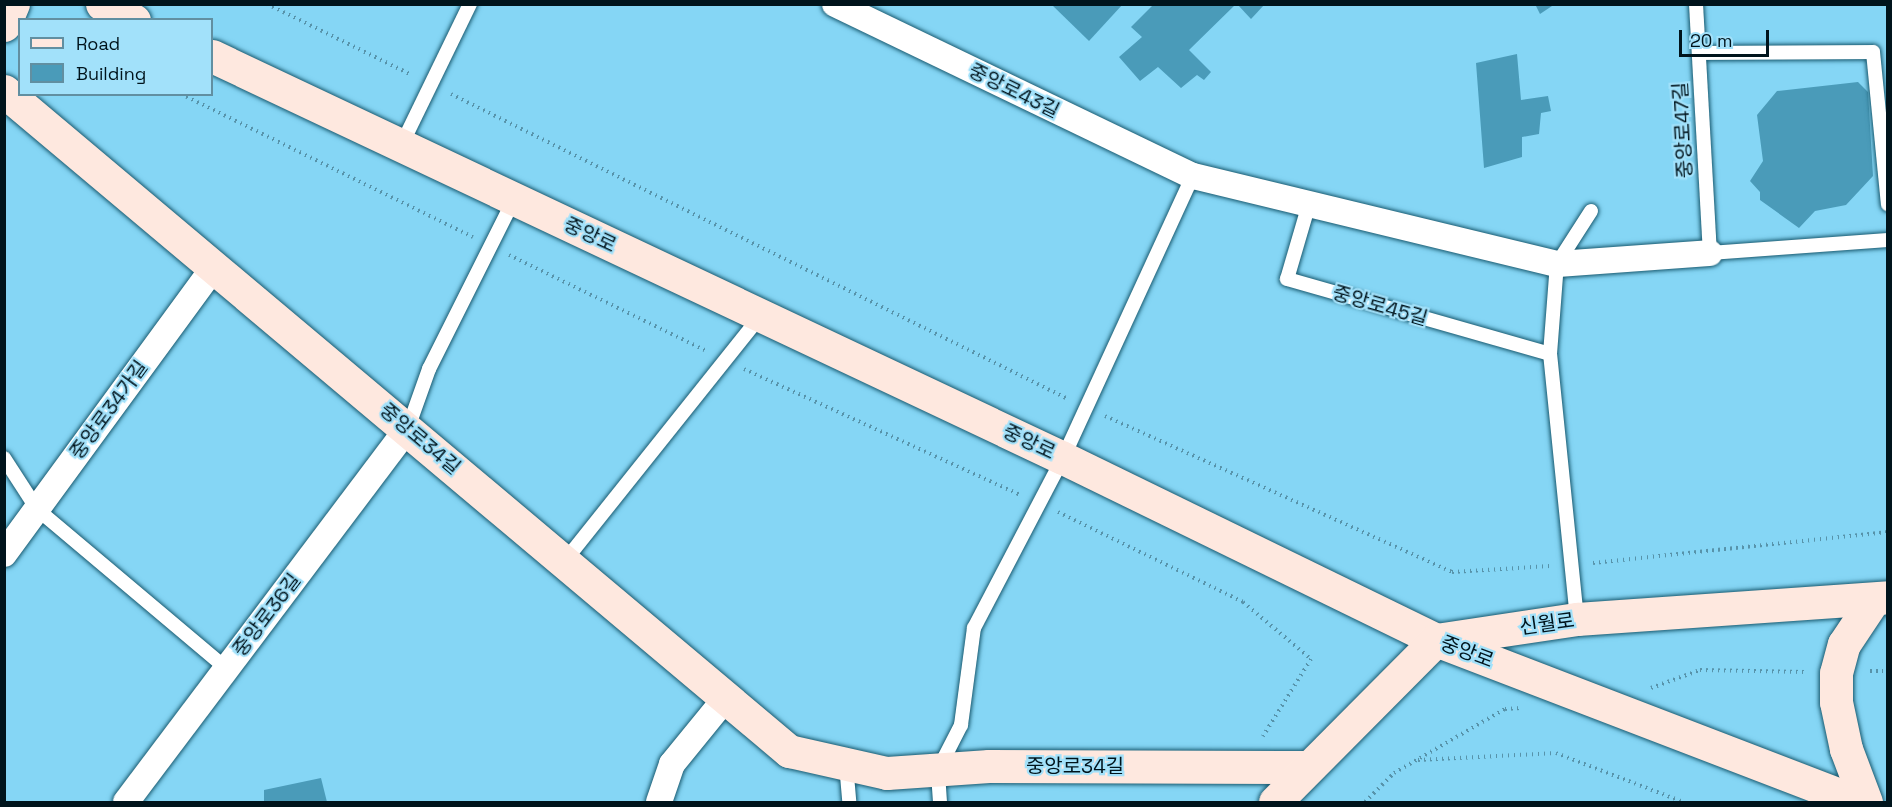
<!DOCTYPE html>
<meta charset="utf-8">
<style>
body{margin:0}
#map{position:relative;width:1892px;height:807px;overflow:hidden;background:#85d6f5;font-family:"Space Grotesk","Noto Sans KR",sans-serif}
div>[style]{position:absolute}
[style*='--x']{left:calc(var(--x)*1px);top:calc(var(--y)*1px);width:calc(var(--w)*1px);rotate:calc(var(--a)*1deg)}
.building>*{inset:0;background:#4a9bb9}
.path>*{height:4px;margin-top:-2px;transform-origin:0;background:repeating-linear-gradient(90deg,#5793aa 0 1.5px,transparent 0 6px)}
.roads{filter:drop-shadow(0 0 2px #195a70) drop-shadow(0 0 2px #195a70)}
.lane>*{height:14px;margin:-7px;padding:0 7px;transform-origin:7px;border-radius:7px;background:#fff}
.street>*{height:26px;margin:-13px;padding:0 13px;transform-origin:13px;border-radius:13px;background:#fff}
.secondary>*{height:33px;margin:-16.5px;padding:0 16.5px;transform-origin:16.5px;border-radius:16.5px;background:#fee8df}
span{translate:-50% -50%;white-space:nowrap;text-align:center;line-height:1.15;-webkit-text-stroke:4.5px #a2e1fa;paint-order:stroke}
.street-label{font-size:20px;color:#00141c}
.frame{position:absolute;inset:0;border:6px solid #00141c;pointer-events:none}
.legend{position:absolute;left:18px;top:18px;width:195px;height:78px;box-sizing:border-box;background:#a2e1fa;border:2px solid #618fa1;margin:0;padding:8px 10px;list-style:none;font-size:18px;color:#00141c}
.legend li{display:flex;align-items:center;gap:12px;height:30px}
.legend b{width:30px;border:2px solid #618fa1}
.scale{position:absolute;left:1679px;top:30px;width:90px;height:27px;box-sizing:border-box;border:3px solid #00141c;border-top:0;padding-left:8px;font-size:18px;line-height:21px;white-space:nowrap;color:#00141c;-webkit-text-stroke:4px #a2e1fa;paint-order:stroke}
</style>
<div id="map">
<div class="building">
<div style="clip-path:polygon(1051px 4px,1123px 4px,1089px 41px)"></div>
<div style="clip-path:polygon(1154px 4px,1236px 4px,1189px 50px,1211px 72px,1204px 80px,1197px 75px,1181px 88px,1158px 67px,1140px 81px,1119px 57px,1142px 37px,1131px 27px)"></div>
<div style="clip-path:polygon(1237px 4px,1265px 4px,1251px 19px)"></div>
<div style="clip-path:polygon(1535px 4px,1555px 4px,1540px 14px)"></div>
<div style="clip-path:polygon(1517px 54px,1521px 100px,1548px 96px,1551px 111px,1541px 113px,1539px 134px,1522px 137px,1522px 157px,1484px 168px,1476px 63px)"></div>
<div style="clip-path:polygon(1858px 82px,1868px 92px,1873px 176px,1846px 205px,1815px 211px,1799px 228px,1760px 200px,1760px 192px,1750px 181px,1763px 161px,1757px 115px,1777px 91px)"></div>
<div style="clip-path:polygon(321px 778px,327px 802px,264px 802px,264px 790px)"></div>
</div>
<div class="path">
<div style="--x:267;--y:4;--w:161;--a:26.1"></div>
<div style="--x:181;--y:94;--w:325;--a:26.1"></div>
<div style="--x:451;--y:94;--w:688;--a:26.3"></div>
<div style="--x:509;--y:255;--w:218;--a:25.9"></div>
<div style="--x:744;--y:369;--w:304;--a:24.5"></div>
<div style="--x:1105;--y:416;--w:380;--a:24.2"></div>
<div style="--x:1452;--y:572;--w:98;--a:-3.5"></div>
<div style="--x:1058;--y:512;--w:206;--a:25.9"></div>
<div style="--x:1243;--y:602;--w:89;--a:40"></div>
<div style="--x:1311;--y:659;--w:91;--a:121.9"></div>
<div style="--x:1593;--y:563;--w:297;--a:-6"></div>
<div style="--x:1870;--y:671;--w:18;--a:0"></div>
<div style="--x:1651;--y:688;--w:52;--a:-20.2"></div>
<div style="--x:1700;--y:670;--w:105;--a:1.1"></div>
<div style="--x:1418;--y:760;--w:138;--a:-2.9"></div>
<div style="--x:1556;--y:753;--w:136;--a:21.1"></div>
<div style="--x:1365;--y:802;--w:41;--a:-45"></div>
<div style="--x:1394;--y:773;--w:128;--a:-30"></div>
<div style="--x:1505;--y:709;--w:16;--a:-4"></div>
</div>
<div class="roads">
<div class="lane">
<div style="--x:1696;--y:4;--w:249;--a:86.8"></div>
<div style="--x:1710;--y:253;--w:178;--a:-4.2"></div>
<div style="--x:1699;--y:53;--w:174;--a:-0.3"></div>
<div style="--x:1873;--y:52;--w:153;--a:84.4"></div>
<div style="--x:401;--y:146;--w:158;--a:-64.1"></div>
<div style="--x:1309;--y:204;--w:78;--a:106.3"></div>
<div style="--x:1287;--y:279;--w:273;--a:15.9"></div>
<div style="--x:408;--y:428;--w:63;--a:-70.4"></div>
<div style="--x:429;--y:369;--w:190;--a:-63.4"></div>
<div style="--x:4;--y:458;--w:61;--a:57.1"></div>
<div style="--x:37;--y:509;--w:248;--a:40.1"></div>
<div style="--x:564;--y:562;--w:316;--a:-51.4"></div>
<div style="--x:1577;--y:619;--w:266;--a:-95.8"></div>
<div style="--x:1550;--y:354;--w:90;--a:-85.6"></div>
<div style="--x:1557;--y:264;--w:63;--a:-57.3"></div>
<div style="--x:846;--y:764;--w:38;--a:85"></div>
<div style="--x:940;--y:802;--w:32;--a:-94"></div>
<div style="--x:938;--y:770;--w:51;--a:-62.9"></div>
<div style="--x:961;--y:725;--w:98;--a:-82.4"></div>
<div style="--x:974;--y:628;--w:192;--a:-62.4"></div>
<div style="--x:1063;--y:458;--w:311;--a:-65.3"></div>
</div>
<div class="street">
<div style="--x:835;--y:4;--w:397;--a:25.7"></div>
<div style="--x:1193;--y:176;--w:374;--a:13.6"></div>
<div style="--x:1557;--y:264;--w:153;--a:-4.1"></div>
<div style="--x:4;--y:554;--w:356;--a:-53.8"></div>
<div style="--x:126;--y:802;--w:468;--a:-53"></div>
<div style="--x:659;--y:802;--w:40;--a:-71.1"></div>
<div style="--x:672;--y:764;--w:84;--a:-50.8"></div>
</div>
<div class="secondary">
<div style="--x:102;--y:4;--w:36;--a:27"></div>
<div style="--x:4;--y:25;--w:23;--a:-67"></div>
<div style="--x:212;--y:56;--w:941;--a:25.29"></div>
<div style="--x:1063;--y:458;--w:415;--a:26"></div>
<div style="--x:1436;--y:640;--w:451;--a:21"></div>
<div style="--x:4;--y:91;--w:1026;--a:40.06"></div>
<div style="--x:789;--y:751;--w:100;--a:12.7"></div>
<div style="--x:887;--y:773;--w:102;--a:-3.9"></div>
<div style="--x:989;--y:766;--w:316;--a:0.2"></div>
<div style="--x:1275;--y:802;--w:228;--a:-45.2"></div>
<div style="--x:1436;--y:640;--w:143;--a:-8.5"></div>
<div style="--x:1577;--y:619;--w:312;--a:-4"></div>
<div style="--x:1866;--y:802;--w:57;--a:-110.7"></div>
<div style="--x:1846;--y:749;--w:48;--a:-102"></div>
<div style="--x:1836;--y:702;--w:29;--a:-90"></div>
<div style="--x:1836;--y:673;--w:30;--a:-75"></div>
<div style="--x:1844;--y:644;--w:54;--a:-56.3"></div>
</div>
</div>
<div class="street-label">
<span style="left:1014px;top:91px;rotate:26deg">중앙로43길</span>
<span style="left:1683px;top:130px;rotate:-93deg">중앙로47길</span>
<span style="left:590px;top:235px;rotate:25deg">중앙로</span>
<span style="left:1380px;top:306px;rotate:16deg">중앙로45길</span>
<span style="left:109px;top:410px;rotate:-54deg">중앙로34가길</span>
<span style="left:420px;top:439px;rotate:40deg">중앙로34길</span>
<span style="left:1029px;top:442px;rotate:25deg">중앙로</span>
<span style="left:267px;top:615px;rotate:-53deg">중앙로36길</span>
<span style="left:1547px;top:624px;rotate:-8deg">신월로</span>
<span style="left:1467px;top:652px;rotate:21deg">중앙로</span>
<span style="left:1075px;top:766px">중앙로34길</span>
</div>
<div class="frame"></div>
<ul class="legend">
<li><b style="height:8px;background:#fee8df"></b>Road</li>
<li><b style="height:16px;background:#4a9bb9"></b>Building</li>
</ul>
<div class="scale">20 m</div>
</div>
